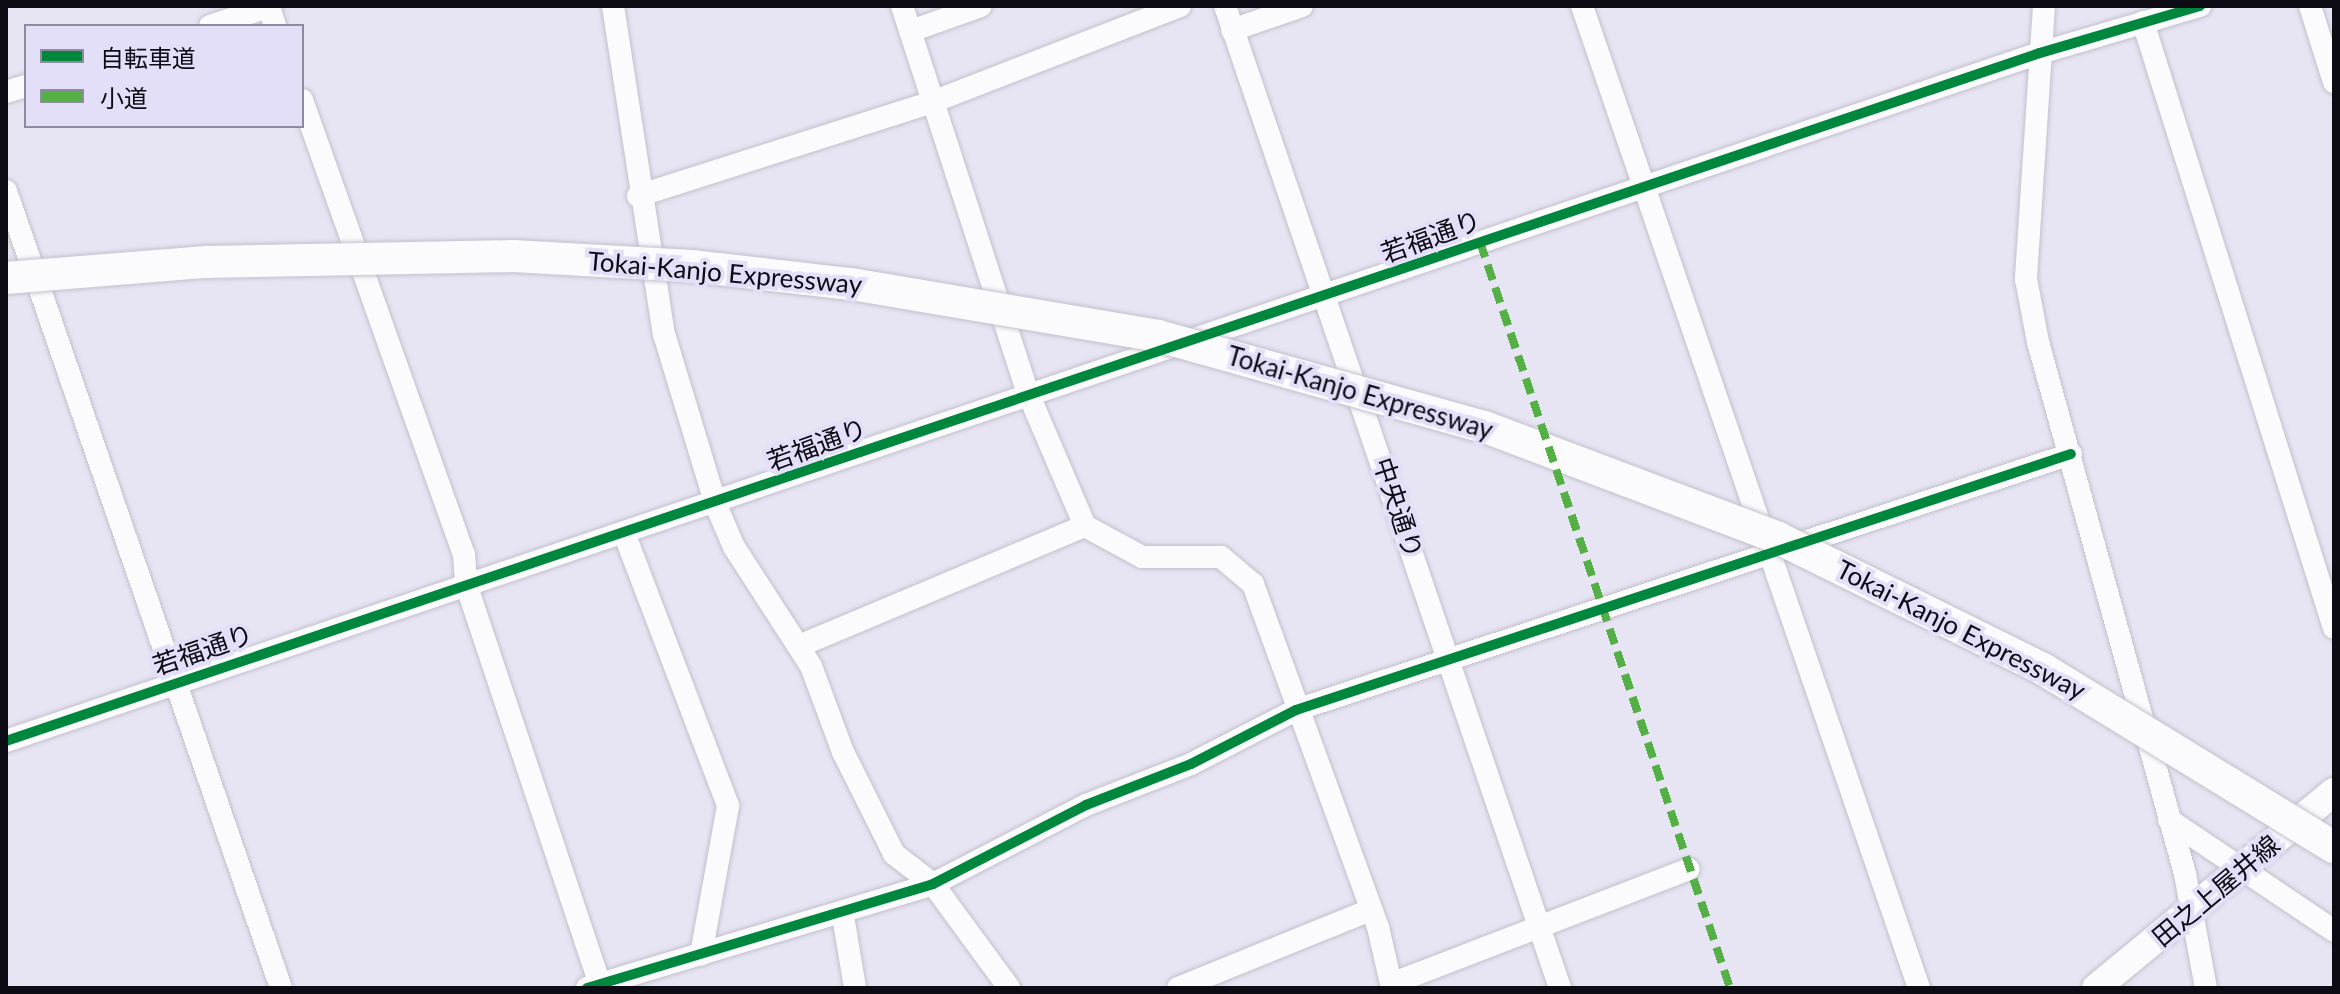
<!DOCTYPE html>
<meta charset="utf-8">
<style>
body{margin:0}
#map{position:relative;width:2340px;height:994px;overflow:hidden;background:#e7e5f3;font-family:Lato,"Noto Sans JP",sans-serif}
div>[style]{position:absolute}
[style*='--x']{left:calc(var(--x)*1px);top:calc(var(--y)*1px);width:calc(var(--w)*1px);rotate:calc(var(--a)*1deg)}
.roads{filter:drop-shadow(0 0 2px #c2c0cc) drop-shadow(0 0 2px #c2c0cc)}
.minor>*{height:22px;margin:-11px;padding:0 11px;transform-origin:11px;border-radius:11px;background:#fbfbfd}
.major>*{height:28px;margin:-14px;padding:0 14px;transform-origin:14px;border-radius:14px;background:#fbfbfd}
.bridges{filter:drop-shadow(0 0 2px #c2c0cc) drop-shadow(0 0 2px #c2c0cc)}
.highway-bridge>*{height:32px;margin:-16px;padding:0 16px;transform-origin:16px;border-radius:16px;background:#fbfbfd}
.quiet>*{height:8px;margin-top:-4px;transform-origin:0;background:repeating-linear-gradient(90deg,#54b044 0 16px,transparent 0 24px)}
.cycleway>*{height:10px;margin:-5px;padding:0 5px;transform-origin:5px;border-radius:5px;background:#00873e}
span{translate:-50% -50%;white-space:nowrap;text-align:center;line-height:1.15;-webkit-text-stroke:8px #e3dff9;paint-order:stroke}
.street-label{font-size:26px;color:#0d0c14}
.frame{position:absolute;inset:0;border:8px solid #0d0c14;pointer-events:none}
.legend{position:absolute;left:24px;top:24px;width:280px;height:104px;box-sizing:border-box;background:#e3dff9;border:2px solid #8d8b9d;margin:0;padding:10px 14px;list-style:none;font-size:24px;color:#0d0c14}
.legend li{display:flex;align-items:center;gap:16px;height:40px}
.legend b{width:40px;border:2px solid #8d8b9d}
</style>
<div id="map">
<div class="roads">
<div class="minor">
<div style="--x:613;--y:6;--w:332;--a:81.2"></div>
<div style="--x:664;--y:334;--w:179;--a:73.1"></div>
<div style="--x:716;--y:505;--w:46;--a:66.8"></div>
<div style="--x:734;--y:547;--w:142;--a:57.1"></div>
<div style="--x:811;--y:666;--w:92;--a:69.6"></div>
<div style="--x:843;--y:752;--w:114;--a:63.4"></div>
<div style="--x:894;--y:854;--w:49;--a:37.6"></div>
<div style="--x:933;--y:884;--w:129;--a:53.8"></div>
<div style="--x:902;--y:6;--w:407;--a:72"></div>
<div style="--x:1028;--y:393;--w:145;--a:66.8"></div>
<div style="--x:1085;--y:526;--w:65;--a:28.5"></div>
<div style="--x:1142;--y:557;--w:79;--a:0"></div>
<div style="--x:1221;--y:557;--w:42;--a:40.2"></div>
<div style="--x:1253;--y:584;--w:365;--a:70"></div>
<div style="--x:1378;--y:927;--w:63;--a:77.1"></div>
<div style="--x:1225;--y:6;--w:1038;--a:71.16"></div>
<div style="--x:1582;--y:6;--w:1038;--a:71.06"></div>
<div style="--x:2044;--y:6;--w:274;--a:93.8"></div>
<div style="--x:2026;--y:279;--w:64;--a:79.2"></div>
<div style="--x:2038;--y:342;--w:552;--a:74.55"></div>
<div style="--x:2185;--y:874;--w:116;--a:79.6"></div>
<div style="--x:2310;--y:6;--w:80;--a:72.5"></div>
<div style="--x:269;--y:7;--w:20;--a:72"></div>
<div style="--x:2143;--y:22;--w:635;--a:72.51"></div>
<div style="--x:210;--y:26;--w:64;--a:-18.2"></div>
<div style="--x:1232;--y:30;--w:74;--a:-18.9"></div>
<div style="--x:911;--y:31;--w:74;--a:-19.7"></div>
<div style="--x:6;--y:92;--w:21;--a:-17"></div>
<div style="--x:302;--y:100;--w:482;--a:70.4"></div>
<div style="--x:464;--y:554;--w:30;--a:86"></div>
<div style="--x:466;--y:584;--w:426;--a:71.5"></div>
<div style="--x:6;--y:191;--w:843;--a:70.96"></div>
<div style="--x:638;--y:196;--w:312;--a:-17.7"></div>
<div style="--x:935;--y:101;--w:263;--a:-21.2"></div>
<div style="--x:624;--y:533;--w:292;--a:69.1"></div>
<div style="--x:728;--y:806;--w:151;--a:100.3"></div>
<div style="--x:799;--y:646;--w:310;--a:-22.8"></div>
<div style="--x:6;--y:741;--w:2147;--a:-18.69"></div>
<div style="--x:2040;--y:53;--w:167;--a:-16.4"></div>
<div style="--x:2169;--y:820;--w:199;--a:33.9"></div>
<div style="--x:843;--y:916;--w:73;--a:80.5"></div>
<div style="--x:1391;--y:984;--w:319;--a:-21.1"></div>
<div style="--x:587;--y:988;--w:361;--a:-16.7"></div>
<div style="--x:933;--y:884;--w:172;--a:-27.3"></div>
<div style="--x:1086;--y:805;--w:113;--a:-21.3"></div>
<div style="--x:1191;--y:764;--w:118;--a:-27.2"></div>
<div style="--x:1296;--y:710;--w:816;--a:-18.28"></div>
<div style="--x:1178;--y:988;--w:205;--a:-22.1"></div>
</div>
<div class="major">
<div style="--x:2096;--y:988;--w:308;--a:-39.5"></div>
</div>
</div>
<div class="bridges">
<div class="highway-bridge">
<div style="--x:6;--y:278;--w:201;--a:-4.6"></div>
<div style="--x:206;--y:262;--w:307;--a:-1.1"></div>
<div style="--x:513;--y:256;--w:179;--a:3.2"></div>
<div style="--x:692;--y:266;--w:160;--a:6.5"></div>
<div style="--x:851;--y:284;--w:311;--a:9.6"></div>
<div style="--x:1158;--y:336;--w:339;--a:15.6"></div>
<div style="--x:1485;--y:427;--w:313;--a:20.7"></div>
<div style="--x:1778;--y:538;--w:296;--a:26.3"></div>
<div style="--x:2043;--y:669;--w:341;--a:31.5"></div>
</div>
</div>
<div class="quiet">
<div style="--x:1480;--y:242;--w:787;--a:71.47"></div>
</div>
<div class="cycleway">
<div style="--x:6;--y:741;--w:2147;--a:-18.69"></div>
<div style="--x:2040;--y:53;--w:167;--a:-16.4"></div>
<div style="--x:587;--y:988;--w:361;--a:-16.7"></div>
<div style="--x:933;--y:884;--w:172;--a:-27.3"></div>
<div style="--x:1086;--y:805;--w:113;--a:-21.3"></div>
<div style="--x:1191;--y:764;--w:118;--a:-27.2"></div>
<div style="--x:1296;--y:710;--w:816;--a:-18.28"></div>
</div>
<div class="street-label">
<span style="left:1431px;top:237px;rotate:-20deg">若福通り</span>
<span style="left:725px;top:273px;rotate:5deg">Tokai-Kanjo Expressway</span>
<span style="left:1360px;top:393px;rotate:16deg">Tokai-Kanjo Expressway</span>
<span style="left:817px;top:445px;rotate:-20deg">若福通り</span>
<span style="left:1398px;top:508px;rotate:72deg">中央通り</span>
<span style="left:1961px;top:630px;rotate:27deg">Tokai-Kanjo Expressway</span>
<span style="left:203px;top:650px;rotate:-19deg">若福通り</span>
<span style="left:2216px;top:891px;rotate:-40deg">田之上屋井線</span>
</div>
<div class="frame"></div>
<ul class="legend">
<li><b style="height:10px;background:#00873e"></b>自転車道</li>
<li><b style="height:10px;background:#54b044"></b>小道</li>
</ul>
</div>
